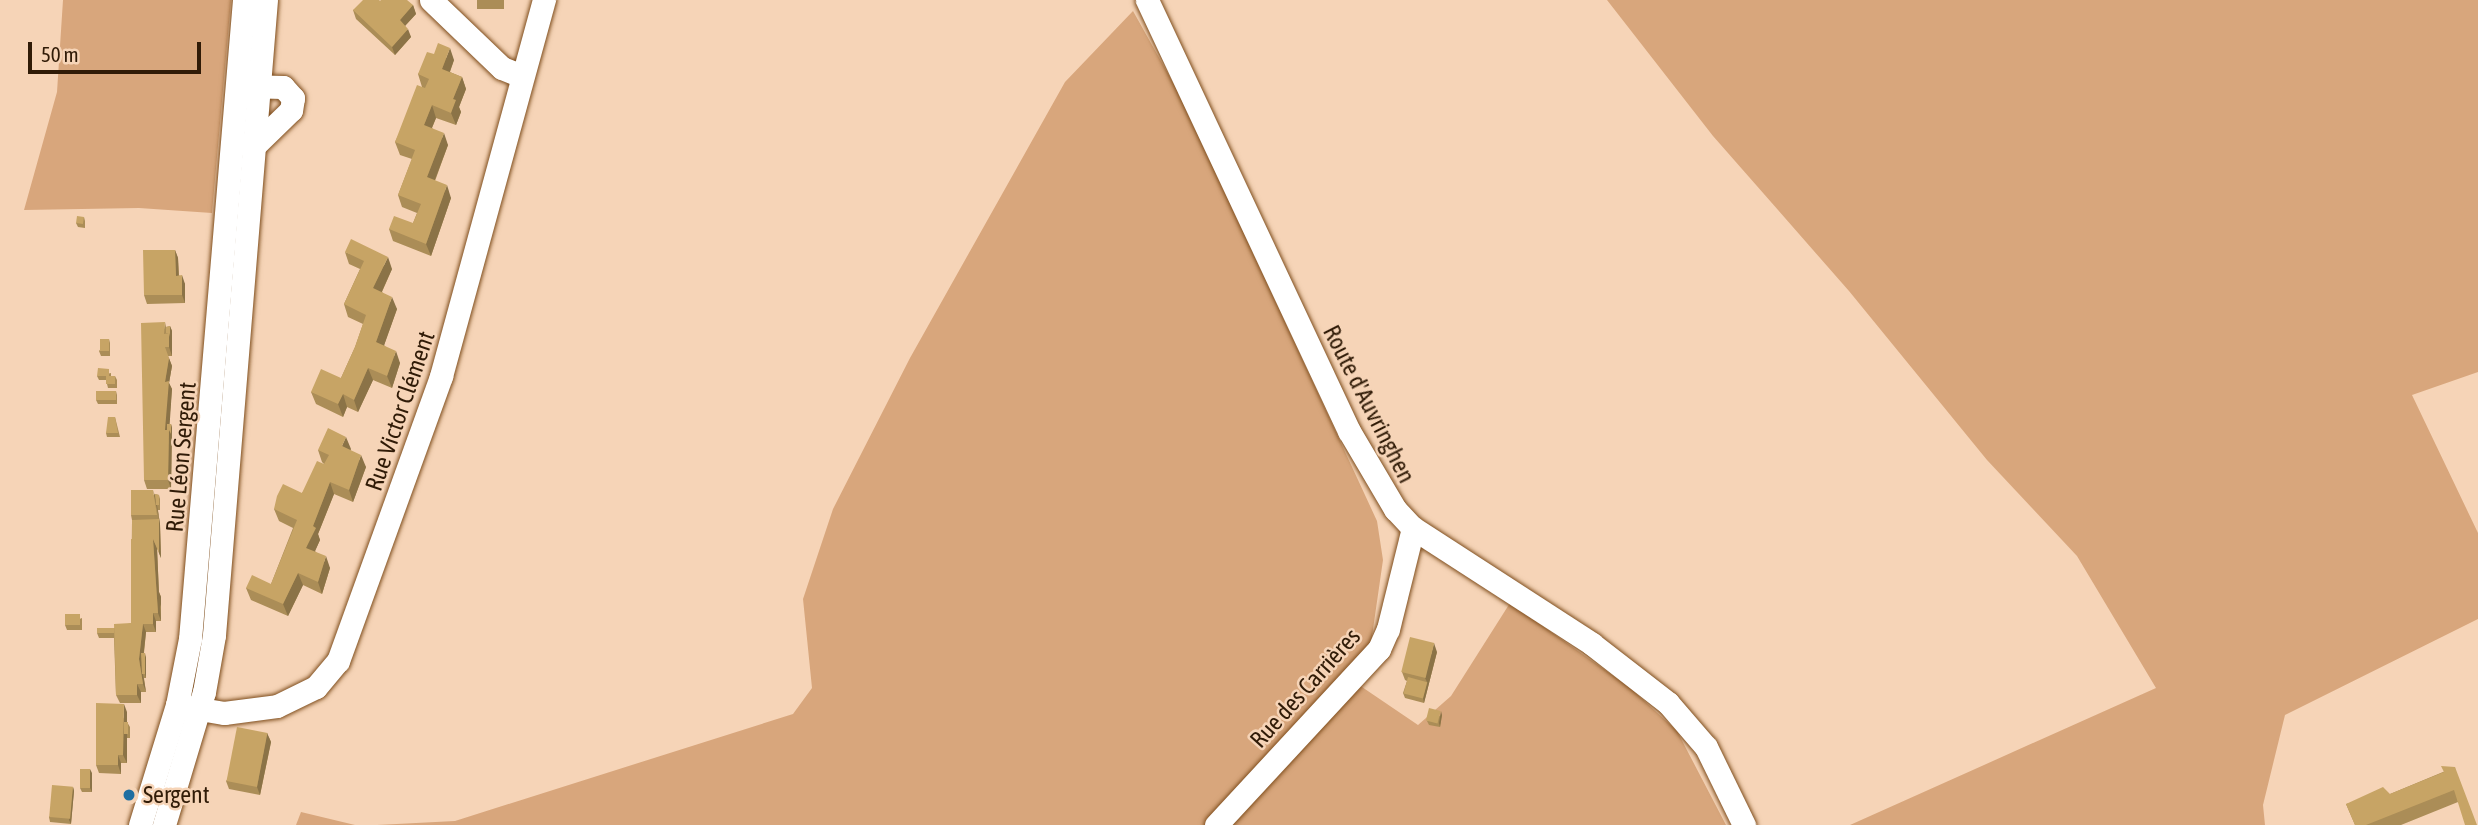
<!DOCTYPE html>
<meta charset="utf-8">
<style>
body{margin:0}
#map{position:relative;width:2478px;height:825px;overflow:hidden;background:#f6d4b7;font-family:"Asap Condensed",sans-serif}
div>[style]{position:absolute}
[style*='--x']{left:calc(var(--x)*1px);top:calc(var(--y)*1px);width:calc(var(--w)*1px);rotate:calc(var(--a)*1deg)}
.green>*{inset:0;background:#d8a67c}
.roads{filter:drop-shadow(0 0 2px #7f4e1d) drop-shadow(0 0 2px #7f4e1d)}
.minor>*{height:23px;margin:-11.5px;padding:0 11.5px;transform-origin:11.5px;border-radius:11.5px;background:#fff}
.wall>*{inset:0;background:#ab8d57;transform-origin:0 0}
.shaded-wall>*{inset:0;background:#8b7347}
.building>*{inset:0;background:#c7a465;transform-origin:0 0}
.dots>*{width:19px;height:19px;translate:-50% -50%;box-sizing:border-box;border:4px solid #f6d4b7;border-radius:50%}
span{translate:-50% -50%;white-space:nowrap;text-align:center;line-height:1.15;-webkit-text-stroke:5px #f6d4b7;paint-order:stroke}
.street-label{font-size:24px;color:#301b07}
.poi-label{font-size:24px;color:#301b07}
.left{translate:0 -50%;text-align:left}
.scale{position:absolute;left:28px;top:42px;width:173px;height:32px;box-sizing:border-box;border:4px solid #301b07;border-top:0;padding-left:9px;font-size:21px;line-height:24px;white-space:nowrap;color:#301b07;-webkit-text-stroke:5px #f6d4b7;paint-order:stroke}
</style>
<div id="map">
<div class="green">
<div style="clip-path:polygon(63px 0,231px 0,212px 213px,139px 208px,24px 210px,57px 92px)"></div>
<div style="clip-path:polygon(1607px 0,2478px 0,2478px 372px,2412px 395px,2478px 533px,2478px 619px,2285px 715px,2263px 805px,2265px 825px,1850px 825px,2156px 688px,2077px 556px,1987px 460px,1849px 291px,1713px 136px)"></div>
<div style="clip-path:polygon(1133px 11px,1181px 97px,1377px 521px,1383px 560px,1371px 643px,1359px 685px,1418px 725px,1451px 696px,1510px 603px,1629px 687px,1677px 731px,1726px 825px,377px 825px,455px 821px,793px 714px,812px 688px,803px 599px,833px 509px,910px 358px,1065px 82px)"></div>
<div style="clip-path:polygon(301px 812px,355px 825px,296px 825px)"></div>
</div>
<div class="roads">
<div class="minor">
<div style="--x:431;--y:0;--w:98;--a:43.8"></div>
<div style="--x:502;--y:68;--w:22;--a:22"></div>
<div style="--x:1147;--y:0;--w:476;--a:64.9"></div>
<div style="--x:1349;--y:431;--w:91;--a:59.5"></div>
<div style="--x:1395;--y:509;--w:26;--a:47"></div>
<div style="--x:1413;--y:528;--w:213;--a:32.9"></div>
<div style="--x:1592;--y:644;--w:96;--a:37.8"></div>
<div style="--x:1668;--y:703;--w:58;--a:49.2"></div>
<div style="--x:1706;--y:747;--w:87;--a:64"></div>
<div style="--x:243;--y:86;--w:40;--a:1.4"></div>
<div style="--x:283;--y:87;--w:15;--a:48"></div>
<div style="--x:293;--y:98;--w:12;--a:99"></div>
<div style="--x:291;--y:110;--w:52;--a:135.8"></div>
<div style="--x:177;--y:705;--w:48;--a:9.7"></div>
<div style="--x:224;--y:713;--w:53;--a:-7.5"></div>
<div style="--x:277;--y:706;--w:43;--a:-26"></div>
<div style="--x:316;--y:687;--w:34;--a:-50"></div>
<div style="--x:338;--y:661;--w:303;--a:-70.1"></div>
<div style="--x:441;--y:376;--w:390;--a:-74.7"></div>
<div style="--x:140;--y:825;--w:126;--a:-72.9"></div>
<div style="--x:177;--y:705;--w:67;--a:-78.9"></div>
<div style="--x:190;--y:639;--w:641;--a:-85.17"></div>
<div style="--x:164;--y:825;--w:139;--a:-73.3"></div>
<div style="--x:204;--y:692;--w:58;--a:-80"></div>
<div style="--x:214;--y:635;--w:637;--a:-85.32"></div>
<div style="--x:1216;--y:825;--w:240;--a:-47.2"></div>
<div style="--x:1379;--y:649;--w:22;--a:-66"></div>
<div style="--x:1388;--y:629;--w:104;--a:-76.1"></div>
</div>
</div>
<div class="wall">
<div style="left:477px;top:0;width:27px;height:9px"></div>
<div style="clip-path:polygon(380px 1px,413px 5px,416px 14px,405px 26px,411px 37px,395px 55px,356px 19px,353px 10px)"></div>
<div style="clip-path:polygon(434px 54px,454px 60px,450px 72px,462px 77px,466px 89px,459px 107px,461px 112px,456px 125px,436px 118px,432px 128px,448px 145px,435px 181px,451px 198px,431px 256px,393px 241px,389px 229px,413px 223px,417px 213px,402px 207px,398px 195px,412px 159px,400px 155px,395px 142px,422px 87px,418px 74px)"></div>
<div style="clip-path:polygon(84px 217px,85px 221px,85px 228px,78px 227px,76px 223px)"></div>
<div style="clip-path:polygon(175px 250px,178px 258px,179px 275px,185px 284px,185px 303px,147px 304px,144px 295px)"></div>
<div style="clip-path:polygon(345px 252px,392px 269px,382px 292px,397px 309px,384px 345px,400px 363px,392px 388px,373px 380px,358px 412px,347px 407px,343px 417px,316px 404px,311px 392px,341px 378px,355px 347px,363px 324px,348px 317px,344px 304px,360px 269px,349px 264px)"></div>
<div style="clip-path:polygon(165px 322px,166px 327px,170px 326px,172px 331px,172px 356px,168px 356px,172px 366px,169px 383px,172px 389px,169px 424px,171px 424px,172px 428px,171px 489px,147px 489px,144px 480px)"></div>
<div style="clip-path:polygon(109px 339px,110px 343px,110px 356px,101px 356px,99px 351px)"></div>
<div style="clip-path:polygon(111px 373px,111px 376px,115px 376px,117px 380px,117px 388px,108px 388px,106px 380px,99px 380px,97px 376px)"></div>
<div style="clip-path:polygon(116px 391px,117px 395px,117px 404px,98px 404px,96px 400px)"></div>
<div style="clip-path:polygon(115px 417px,120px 437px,107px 437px,106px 433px)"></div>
<div style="clip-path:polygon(351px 449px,350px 450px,366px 467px,353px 502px,334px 494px,318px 534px,320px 540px,315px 551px,330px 568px,322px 594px,303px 585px,288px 616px,251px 600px,246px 588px,271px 584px,293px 528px,279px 521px,274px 509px,302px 493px,324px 464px,322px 462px,318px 450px)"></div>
<div style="clip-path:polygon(155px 494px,159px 495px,160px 499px,160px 510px,158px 510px,160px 524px,161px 558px,157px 548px,159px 592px,161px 597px,161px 621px,156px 621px,156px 632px,146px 632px,144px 653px,146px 658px,146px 678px,144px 678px,146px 692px,141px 692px,141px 703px,120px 703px,116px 695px,114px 638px,99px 638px,97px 633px,131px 623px,132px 520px,131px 515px)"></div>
<div style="clip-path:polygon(82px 618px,82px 630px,67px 630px,65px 625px)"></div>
<div style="clip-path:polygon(1437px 652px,1424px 703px,1405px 698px,1403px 693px,1407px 681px,1405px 680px,1402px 672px)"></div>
<div style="clip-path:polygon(127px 712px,127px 722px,130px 727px,130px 738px,127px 738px,127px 763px,121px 763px,121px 774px,99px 773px,96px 765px)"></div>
<div style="clip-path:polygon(1442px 715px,1440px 727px,1429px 725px,1427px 721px)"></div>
<div style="clip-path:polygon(267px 733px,271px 742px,260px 795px,229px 789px,226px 781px)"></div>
<div style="clip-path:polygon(2455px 767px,2458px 802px,2401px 825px,2355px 825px,2346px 804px,2390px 794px)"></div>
<div style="clip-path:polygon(92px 773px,92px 792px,82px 792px,80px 788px)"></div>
<div style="clip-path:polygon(73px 787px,74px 791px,71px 824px,50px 822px,49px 817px)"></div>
</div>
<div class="shaded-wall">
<div style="clip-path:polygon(413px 5px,416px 14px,403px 28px,400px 20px)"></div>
<div style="clip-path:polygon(408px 29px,411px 37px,395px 55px,392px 47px)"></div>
<div style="clip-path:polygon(450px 48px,454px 60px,446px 82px,442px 69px)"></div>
<div style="clip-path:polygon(462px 77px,466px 89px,459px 107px,461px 112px,456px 125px,451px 113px,453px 99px)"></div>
<div style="clip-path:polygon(432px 105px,436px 118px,428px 137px,424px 125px)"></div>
<div style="clip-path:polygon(444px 133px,448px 145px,431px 190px,427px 177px)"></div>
<div style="clip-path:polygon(447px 185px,451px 198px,431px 256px,426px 244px)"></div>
<div style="clip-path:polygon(175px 250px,178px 258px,179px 284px,176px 276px)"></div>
<div style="clip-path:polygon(388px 257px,392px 269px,378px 300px,373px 288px)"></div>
<div style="clip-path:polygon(182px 275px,185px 284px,185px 303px,182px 295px)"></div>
<div style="clip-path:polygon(392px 297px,397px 309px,381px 354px,376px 342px)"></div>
<div style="clip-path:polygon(170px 326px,172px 331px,172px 356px,169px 347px,169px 333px)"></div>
<div style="clip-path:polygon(396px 351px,400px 363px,392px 388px,387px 376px)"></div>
<div style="clip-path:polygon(169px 358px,172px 366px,169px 383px,172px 389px,169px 434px,165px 430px,165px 382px)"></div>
<div style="clip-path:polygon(368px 368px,373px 380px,358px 412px,354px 400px)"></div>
<div style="clip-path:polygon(343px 394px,347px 407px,343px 417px,338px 404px)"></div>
<div style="clip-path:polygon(171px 424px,172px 428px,171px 489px,168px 480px,169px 430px)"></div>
<div style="clip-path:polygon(346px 437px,351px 449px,346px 458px,342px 446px)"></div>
<div style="clip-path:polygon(361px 455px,366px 467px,353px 502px,349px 490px)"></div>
<div style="clip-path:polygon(330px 482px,334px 494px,318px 534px,320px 540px,311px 560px,306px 548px,313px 526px)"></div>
<div style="clip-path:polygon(153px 490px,156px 499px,160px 524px,161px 558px,159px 553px,159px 519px)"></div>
<div style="clip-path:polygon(153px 539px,157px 548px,159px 595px,159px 592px,161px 597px,161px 607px,160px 604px,161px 621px,158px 613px)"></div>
<div style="clip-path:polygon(326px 556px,330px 568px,322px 594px,318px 582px)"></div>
<div style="clip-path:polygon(298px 573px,303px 585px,288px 616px,283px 604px)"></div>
<div style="clip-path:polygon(153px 613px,156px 621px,156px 632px,153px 624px)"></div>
<div style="clip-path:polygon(143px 624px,146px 632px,142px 668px,146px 692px,143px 684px,139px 659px)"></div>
<div style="clip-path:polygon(1434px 643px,1437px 652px,1424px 703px,1423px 698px,1427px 682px,1425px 678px)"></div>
<div style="clip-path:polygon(145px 653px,146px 658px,146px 678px,145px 674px)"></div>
<div style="clip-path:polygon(137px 684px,141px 692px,141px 703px,137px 695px)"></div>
<div style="clip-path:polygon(124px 704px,127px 712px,127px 763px,123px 755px)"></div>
<div style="clip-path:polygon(1441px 711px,1442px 715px,1440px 727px,1439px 723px)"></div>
<div style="clip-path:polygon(267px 733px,271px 742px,260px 795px,257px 787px)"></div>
<div style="clip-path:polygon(118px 755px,121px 763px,121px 774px,118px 765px)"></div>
<div style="clip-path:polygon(90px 769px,92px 773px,92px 792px,90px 788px)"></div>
<div style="clip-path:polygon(73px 787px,74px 791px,71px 824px,69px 820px)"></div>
</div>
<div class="building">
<div style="clip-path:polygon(363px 0,379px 0,380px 1px,381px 0,407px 0,413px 5px,400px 20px,408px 29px,392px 47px,353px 10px)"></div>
<div style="clip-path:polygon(438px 43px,450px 48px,442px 69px,462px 77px,453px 99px,456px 100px,451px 113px,432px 105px,424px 125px,444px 133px,427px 177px,447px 185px,426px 244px,389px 229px,394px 216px,413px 223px,421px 204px,398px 195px,415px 150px,395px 142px,417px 85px,425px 88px,429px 79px,418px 74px,427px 52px,434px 54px)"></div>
<div style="left:77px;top:216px;width:7px;height:7px;rotate:8deg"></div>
<div style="clip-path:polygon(351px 239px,388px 257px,373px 288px,392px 297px,376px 342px,396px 351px,387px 376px,368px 368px,354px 400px,343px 394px,338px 404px,311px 392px,321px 369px,341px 378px,355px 347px,366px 315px,344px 304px,364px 261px,345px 252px)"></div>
<div style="clip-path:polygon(143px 250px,175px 250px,176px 276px,182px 275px,182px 295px,144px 295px)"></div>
<div style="clip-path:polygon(165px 322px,164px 334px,169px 333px,169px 347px,165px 347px,169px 358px,165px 382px,169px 381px,165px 430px,169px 430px,168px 480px,144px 480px,141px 323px)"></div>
<div style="clip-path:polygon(170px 326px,170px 337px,169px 333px,166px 333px,166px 327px)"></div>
<div style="left:100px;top:339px;width:9px;height:12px"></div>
<div style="clip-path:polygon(98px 368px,109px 369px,109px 376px,97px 376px)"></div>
<div style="left:106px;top:376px;width:9px;height:8px"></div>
<div style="left:96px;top:391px;width:20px;height:9px"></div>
<div style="clip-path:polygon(108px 417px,115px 417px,118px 433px,106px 433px)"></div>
<div style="clip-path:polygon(167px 424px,171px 424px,171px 434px,169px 430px,167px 430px)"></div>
<div style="clip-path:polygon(328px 428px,346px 437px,342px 446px,361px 455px,349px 490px,330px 482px,313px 526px,316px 528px,306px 548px,326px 556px,318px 582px,298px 573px,283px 604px,246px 588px,252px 575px,271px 584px,297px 520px,274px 509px,277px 496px,283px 484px,302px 493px,317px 461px,324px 464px,329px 455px,318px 450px)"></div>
<div style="clip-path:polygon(131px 490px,153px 490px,157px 515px,131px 515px)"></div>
<div style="clip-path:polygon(155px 494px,159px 495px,159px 505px,156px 505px)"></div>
<div style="clip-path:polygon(159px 519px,159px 553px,153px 539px,132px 539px,132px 520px)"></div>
<div style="clip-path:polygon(131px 539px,153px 539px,158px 613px,153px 613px,153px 624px,143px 624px,139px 659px,143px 684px,137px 684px,137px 695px,116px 695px,114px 624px,131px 623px)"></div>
<div style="left:65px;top:614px;width:15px;height:11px"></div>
<div style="left:97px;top:628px;width:17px;height:5px"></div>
<div style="left:1410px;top:637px;width:25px;height:36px;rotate:14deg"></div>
<div style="clip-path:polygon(141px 653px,145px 653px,145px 674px,142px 674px)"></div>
<div style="left:1408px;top:677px;width:20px;height:17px;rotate:15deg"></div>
<div style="clip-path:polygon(96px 703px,124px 704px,123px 755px,118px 755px,118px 765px,96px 765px)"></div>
<div style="left:1429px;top:708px;width:12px;height:13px;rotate:14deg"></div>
<div style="left:124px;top:722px;width:4px;height:12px"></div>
<div style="left:237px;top:727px;width:31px;height:55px;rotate:11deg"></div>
<div style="clip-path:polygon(2441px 766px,2455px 767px,2477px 825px,2465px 825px,2454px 790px,2366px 825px,2355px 825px,2346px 804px,2383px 787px,2390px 794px,2444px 772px)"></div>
<div style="left:80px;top:769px;width:10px;height:19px"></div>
<div style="left:52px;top:785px;width:21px;height:32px;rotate:5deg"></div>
</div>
<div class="dots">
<div style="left:129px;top:795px;background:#206fa1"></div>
</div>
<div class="street-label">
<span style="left:1369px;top:404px;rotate:63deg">Route d'Auvringhen</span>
<span style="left:400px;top:411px;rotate:-71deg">Rue Victor Clément</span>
<span style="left:181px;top:457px;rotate:-85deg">Rue Léon Sergent</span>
<span style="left:1305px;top:688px;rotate:-48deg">Rue des Carrières</span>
</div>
<div class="poi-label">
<span class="left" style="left:143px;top:795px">Sergent</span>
</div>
<div class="scale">50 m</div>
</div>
